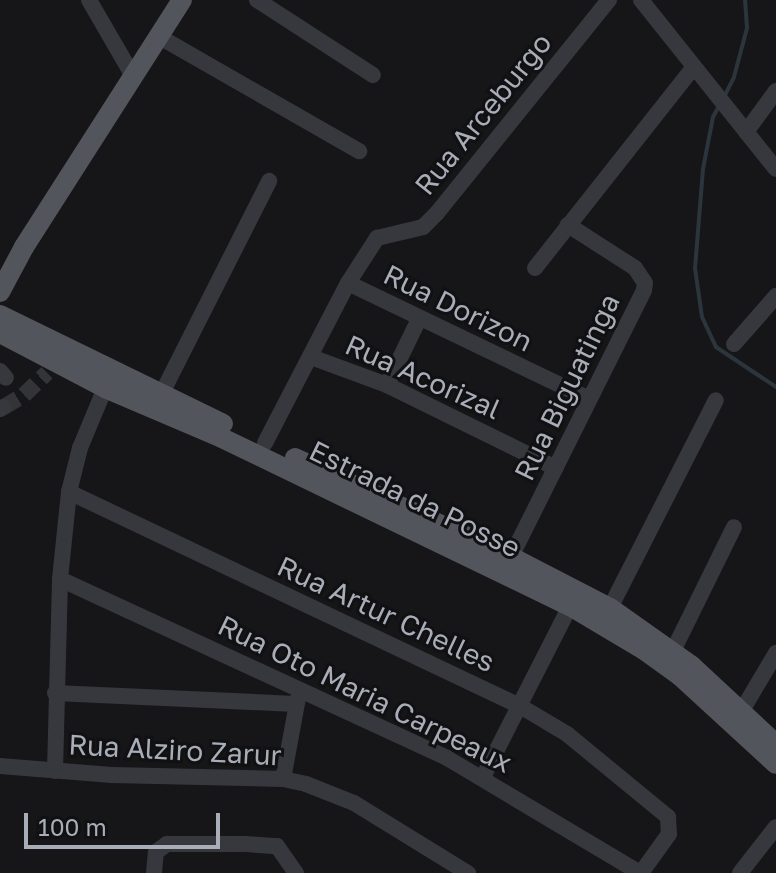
<!DOCTYPE html>
<style>
body{margin:0}
#map{position:relative;width:776px;height:873px;overflow:hidden;background:#161618;font-family:"Golos Text",sans-serif}
div>[style]{position:absolute}
[style*='--x']{left:calc(var(--x)*1px);top:calc(var(--y)*1px);width:calc(var(--w)*1px);rotate:calc(var(--a)*1deg)}
.stream>*{height:4px;margin:-2px;padding:0 2px;transform-origin:2px;border-radius:2px;background:#2c353c}
.minor-tunnel>*{height:16px;margin-top:-8px;transform-origin:0;background:repeating-linear-gradient(90deg,#333438 0 16px,transparent 0 24px)}
.minor>*{height:16px;margin:-8px;padding:0 8px;transform-origin:8px;border-radius:8px;background:#37383d}
.major>*{height:20px;margin:-10px;padding:0 10px;transform-origin:10px;border-radius:10px;background:#53555c}
span{translate:-50% -50%;white-space:nowrap;text-align:center;line-height:1.15;-webkit-text-stroke:6px #111113;paint-order:stroke}
.street-label{font-size:28px;color:#a8adb8}
.scale{position:absolute;left:24px;top:813px;width:196px;height:36px;box-sizing:border-box;border:4px solid #a8adb8;border-top:0;padding-left:10px;font-size:24px;line-height:28px;white-space:nowrap;color:#a8adb8;-webkit-text-stroke:6px #111113;paint-order:stroke}
</style>
<div id="map">
<div class="stream">
<div style="--x:724;--y:97;--w:22;--a:-63"></div>
<div style="--x:734;--y:77;--w:51;--a:-75.1"></div>
<div style="--x:747;--y:28;--w:28;--a:-94"></div>
<div style="--x:720;--y:104;--w:15;--a:118"></div>
<div style="--x:713;--y:117;--w:53;--a:100.9"></div>
<div style="--x:703;--y:169;--w:99;--a:94.6"></div>
<div style="--x:695;--y:268;--w:49;--a:81.9"></div>
<div style="--x:702;--y:317;--w:33;--a:65"></div>
<div style="--x:716;--y:347;--w:72;--a:33.7"></div>
</div>
<div class="minor-tunnel">
<div style="--x:4;--y:407;--w:23;--a:-31"></div>
<div style="--x:24;--y:395;--w:32;--a:-44"></div>
</div>
<div class="minor">
<div style="--x:89;--y:0;--w:88;--a:59.9"></div>
<div style="--x:257;--y:0;--w:138;--a:32.9"></div>
<div style="--x:641;--y:0;--w:216;--a:51.4"></div>
<div style="--x:158;--y:36;--w:232;--a:29.8"></div>
<div style="--x:746;--y:132;--w:51;--a:-53.8"></div>
<div style="--x:535;--y:268;--w:256;--a:-51.7"></div>
<div style="--x:348;--y:283;--w:267;--a:25.7"></div>
<div style="--x:734;--y:344;--w:64;--a:-48.8"></div>
<div style="--x:311;--y:357;--w:81;--a:20.2"></div>
<div style="--x:387;--y:385;--w:188;--a:26.2"></div>
<div style="--x:0;--y:371;--w:9;--a:49"></div>
<div style="--x:387;--y:385;--w:73;--a:-64.1"></div>
<div style="--x:161;--y:395;--w:240;--a:-63.2"></div>
<div style="--x:0;--y:409;--w:4;--a:-27"></div>
<div style="--x:265;--y:443;--w:180;--a:-62.6"></div>
<div style="--x:348;--y:283;--w:54;--a:-57.2"></div>
<div style="--x:377;--y:238;--w:47;--a:-13.4"></div>
<div style="--x:423;--y:227;--w:20;--a:-45"></div>
<div style="--x:437;--y:213;--w:274;--a:-51.1"></div>
<div style="--x:69;--y:492;--w:499;--a:25.4"></div>
<div style="--x:520;--y:706;--w:55;--a:30.8"></div>
<div style="--x:567;--y:734;--w:131;--a:39.4"></div>
<div style="--x:668;--y:817;--w:17;--a:87"></div>
<div style="--x:669;--y:834;--w:48;--a:125.7"></div>
<div style="--x:511;--y:557;--w:298;--a:-63.5"></div>
<div style="--x:644;--y:290;--w:7;--a:-82"></div>
<div style="--x:645;--y:283;--w:18;--a:-124"></div>
<div style="--x:635;--y:268;--w:80;--a:-147.3"></div>
<div style="--x:60;--y:579;--w:426;--a:24.8"></div>
<div style="--x:447;--y:758;--w:225;--a:30.8"></div>
<div style="--x:610;--y:608;--w:233;--a:-63"></div>
<div style="--x:673;--y:651;--w:138;--a:-63.8"></div>
<div style="--x:55;--y:693;--w:240;--a:2.6"></div>
<div style="--x:741;--y:712;--w:69;--a:-59.3"></div>
<div style="--x:0;--y:766;--w:112;--a:4.6"></div>
<div style="--x:112;--y:775;--w:171;--a:1.3"></div>
<div style="--x:283;--y:779;--w:24;--a:12"></div>
<div style="--x:306;--y:784;--w:52;--a:21.6"></div>
<div style="--x:354;--y:803;--w:134;--a:31.6"></div>
<div style="--x:55;--y:771;--w:192;--a:-88.5"></div>
<div style="--x:60;--y:579;--w:87;--a:-84.1"></div>
<div style="--x:69;--y:492;--w:45;--a:-76"></div>
<div style="--x:80;--y:448;--w:65;--a:-67.4"></div>
<div style="--x:483;--y:777;--w:192;--a:-63"></div>
<div style="--x:283;--y:779;--w:82;--a:-79.5"></div>
<div style="--x:154;--y:873;--w:21;--a:-85"></div>
<div style="--x:156;--y:852;--w:14;--a:-36"></div>
<div style="--x:167;--y:844;--w:78;--a:0"></div>
<div style="--x:245;--y:844;--w:32;--a:4"></div>
<div style="--x:277;--y:846;--w:33;--a:55"></div>
<div style="--x:740;--y:873;--w:58;--a:-52"></div>
</div>
<div class="major">
<div style="--x:0;--y:292;--w:51;--a:-61.9"></div>
<div style="--x:24;--y:247;--w:293;--a:-57.4"></div>
<div style="--x:0;--y:315;--w:248;--a:26"></div>
<div style="--x:0;--y:333;--w:119;--a:27.6"></div>
<div style="--x:105;--y:388;--w:127;--a:23.1"></div>
<div style="--x:222;--y:438;--w:386;--a:25.8"></div>
<div style="--x:570;--y:606;--w:86;--a:30.7"></div>
<div style="--x:644;--y:650;--w:44;--a:35.8"></div>
<div style="--x:680;--y:676;--w:130;--a:42.5"></div>
<div style="--x:295;--y:458;--w:238;--a:24.6"></div>
<div style="--x:511;--y:557;--w:111;--a:27.3"></div>
<div style="--x:610;--y:608;--w:100;--a:35.3"></div>
<div style="--x:692;--y:666;--w:115;--a:42.9"></div>
</div>
<div class="street-label">
<span style="left:483px;top:114px;rotate:-51deg">Rua Arceburgo</span>
<span style="left:458px;top:308px;rotate:26deg">Rua Dorizon</span>
<span style="left:423px;top:377px;rotate:24deg">Rua Acorizal</span>
<span style="left:567px;top:387px;rotate:-64deg">Rua Biguatinga</span>
<span style="left:415px;top:499px;rotate:26deg">Estrada da Posse</span>
<span style="left:386px;top:614px;rotate:25deg">Rua Artur Chelles</span>
<span style="left:365px;top:694px;rotate:26deg">Rua Oto Maria Carpeaux</span>
<span style="left:175px;top:750px;rotate:3deg">Rua Alziro Zarur</span>
</div>
<div class="scale">100 m</div>
</div>
